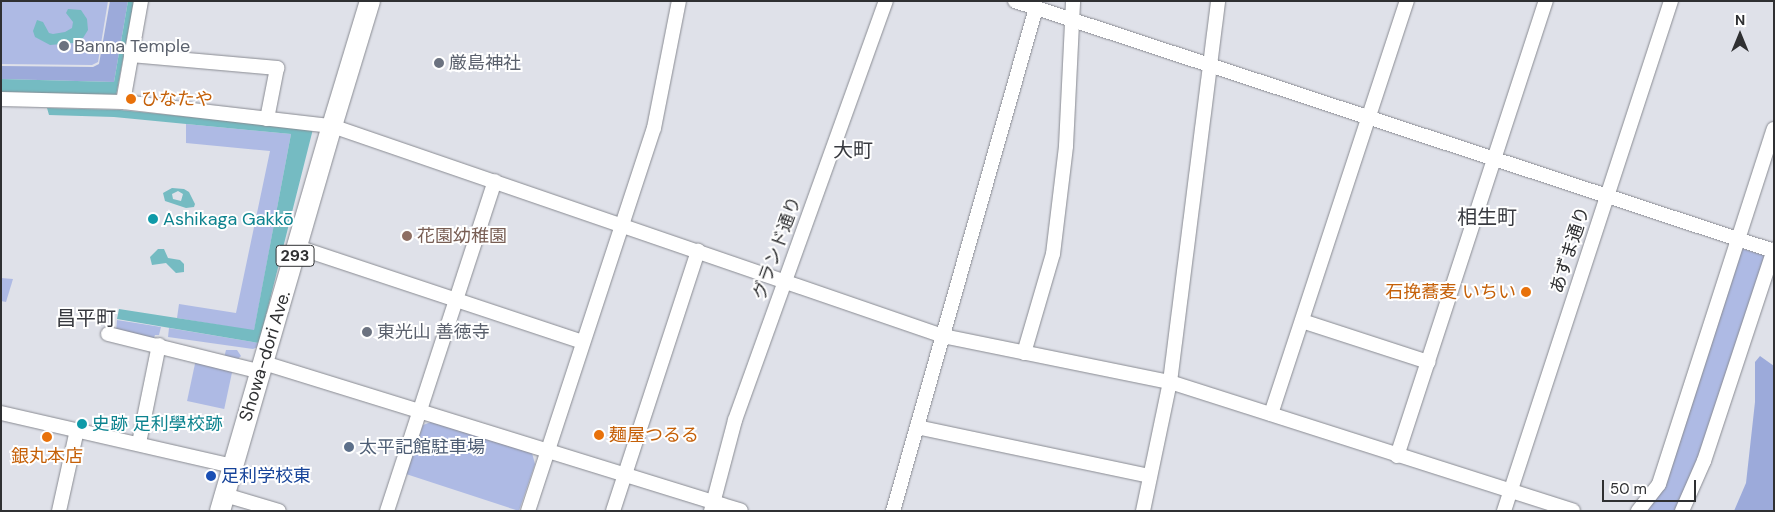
<!DOCTYPE html>
<meta charset="utf-8">
<style>
body{margin:0}
#map{position:relative;width:1775px;height:512px;overflow:hidden;background:#dfe1e9;font-family:"DM Sans","Noto Sans JP",sans-serif}
div>[style]{position:absolute}
[style*='--x']{left:calc(var(--x)*1px);top:calc(var(--y)*1px);width:calc(var(--w)*1px);rotate:calc(var(--a)*1deg)}
.green>*{inset:0;background:#aebae4;transform-origin:0 0}
.forest>*{inset:0;background:#9caada}
.water>*{inset:0;background:#75bbc2}
.roads{filter:drop-shadow(0 0 1px #898b92) drop-shadow(0 0 1px #898b92)}
.minor>*{height:14px;margin:-7px;padding:0 7px;transform-origin:7px;border-radius:7px;background:#fff}
.highway>*{height:20px;margin:-10px;padding:0 10px;transform-origin:10px;border-radius:10px;background:#fff}
.dots>*{width:14px;height:14px;translate:-50% -50%;box-sizing:border-box;border:2px solid #fff;border-radius:50%}
span{translate:-50% -50%;white-space:nowrap;text-align:center;line-height:1.15;-webkit-text-stroke:4px #fff;paint-order:stroke}
.shield-label span{padding:1px 4px;background:#fff;border:1px solid;border-radius:4px;-webkit-text-stroke-width:0}
.shield-label{font-size:16px;color:#2f3032;font-weight:700}
.worship-label{font-size:18px;color:#5b616d}
.left{translate:0 -50%;text-align:left}
.food-label{font-size:18px;color:#c56008}
.right{translate:-100% -50%;text-align:right}
.culture-label{font-size:18px;color:#0d838f}
.education-label{font-size:18px;color:#785e54}
.street-label{font-size:18px;color:#2f3032}
.service-label{font-size:18px;color:#4e5e75}
.transit-label{font-size:18px;color:#164399}
.quarter-label{font-size:20px;color:#383a40}
.frame{position:absolute;inset:0;border:2px solid #2f3032;pointer-events:none}
.north{position:absolute;left:1715px;top:10px;width:50px;height:50px;-webkit-text-stroke:4px #fff;paint-order:stroke;rotate:0deg;font-size:14px;font-weight:700;line-height:20px;text-align:center;color:#2f3032}
.north::after{content:'';display:block;margin:auto;width:18px;height:22px;background:#2f3032;clip-path:polygon(50% 0,100% 100%,50% 72%,0 100%)}
.scale{position:absolute;left:1602px;top:480px;width:94px;height:22px;box-sizing:border-box;border:2px solid #2f3032;border-top:0;padding-left:6px;font-size:15px;line-height:18px;white-space:nowrap;color:#2f3032;-webkit-text-stroke:4px #fff;paint-order:stroke}
</style>
<div id="map">
<div class="green">
<div style="clip-path:polygon(1px 1px,108px 1px,98px 62px,92px 65px,1px 64px)"></div>
<div style="clip-path:polygon(186px 124px,291px 134px,254px 331px,177px 318px,179px 304px,236px 313px,270px 151px,186px 143px)"></div>
<div style="clip-path:polygon(1740px 248px,1766px 256px,1694px 476px,1675px 511px,1647px 511px,1663px 487px)"></div>
<div style="clip-path:polygon(1px 278px,13px 279px,6px 302px,1px 301px)"></div>
<div style="clip-path:polygon(117px 320px,161px 327px,159px 335px,155px 335px,153px 341px,116px 332px)"></div>
<div style="clip-path:polygon(169px 328px,259px 343px,258px 347px,253px 349px,168px 337px)"></div>
<div style="clip-path:polygon(226px 350px,237px 350px,241px 356px,236px 361px,224px 358px)"></div>
<div style="left:196px;top:359px;width:38px;height:43px;rotate:12deg"></div>
<div style="clip-path:polygon(431px 422px,532px 453px,535px 464px,519px 511px,406px 474px,423px 425px)"></div>
</div>
<div class="forest">
<div style="clip-path:polygon(110px 1px,128px 1px,114px 82px,1px 79px,1px 66px,93px 67px,99px 64px)"></div>
<div style="clip-path:polygon(1760px 356px,1774px 366px,1774px 511px,1734px 511px,1746px 483px,1755px 402px,1755px 362px)"></div>
</div>
<div class="water">
<div style="clip-path:polygon(128px 1px,134px 1px,116px 96px,1px 92px,1px 79px,114px 82px)"></div>
<div style="clip-path:polygon(68px 9px,81px 10px,87px 19px,88px 30px,83px 38px,73px 43px,50px 45px,35px 37px,33px 31px,37px 20px,43px 22px,49px 33px,53px 34px,65px 32px,72px 28px,73px 22px,66px 13px)"></div>
<div style="clip-path:polygon(47px 108px,120px 110px,313px 129px,259px 343px,117px 319px,119px 309px,254px 330px,291px 134px,114px 117px,49px 115px)"></div>
<div style="clip-path:polygon(evenodd,172px 188px,184px 189px,189px 192px,195px 204px,194px 207px,186px 208px,165px 201px,163px 193px,172px 188px,178px 191px,183px 194px,181px 201px,173px 199px,172px 194px,178px 191px)"></div>
<div style="clip-path:polygon(158px 249px,164px 249px,168px 258px,180px 260px,184px 264px,184px 272px,176px 273px,166px 263px,152px 265px,150px 257px)"></div>
</div>
<div class="roads">
<div class="minor">
<div style="--x:1015;--y:1;--w:799;--a:18.23"></div>
<div style="--x:131;--y:55;--w:147;--a:5.1"></div>
<div style="--x:277;--y:68;--w:52;--a:101.1"></div>
<div style="--x:1;--y:99;--w:122;--a:1.4"></div>
<div style="--x:123;--y:102;--w:210;--a:6.6"></div>
<div style="--x:332;--y:126;--w:646;--a:18.97"></div>
<div style="--x:943;--y:336;--w:232;--a:11.5"></div>
<div style="--x:1170;--y:382;--w:423;--a:17.7"></div>
<div style="--x:123;--y:102;--w:103;--a:-79.9"></div>
<div style="--x:297;--y:247;--w:300;--a:18.4"></div>
<div style="--x:1302;--y:321;--w:133;--a:18"></div>
<div style="--x:108;--y:334;--w:158;--a:13.9"></div>
<div style="--x:1024;--y:353;--w:103;--a:-73.7"></div>
<div style="--x:1053;--y:254;--w:109;--a:-83.1"></div>
<div style="--x:1066;--y:146;--w:145;--a:-87.2"></div>
<div style="--x:264;--y:363;--w:499;--a:17.2"></div>
<div style="--x:1;--y:413;--w:237;--a:12.9"></div>
<div style="--x:1271;--y:414;--w:435;--a:-71.8"></div>
<div style="--x:917;--y:427;--w:238;--a:11.9"></div>
<div style="--x:139;--y:443;--w:100;--a:-78.5"></div>
<div style="--x:1397;--y:456;--w:479;--a:-71.9"></div>
<div style="--x:225;--y:495;--w:56;--a:16.5"></div>
<div style="--x:59;--y:511;--w:83;--a:-77.5"></div>
<div style="--x:387;--y:511;--w:347;--a:-71.9"></div>
<div style="--x:528;--y:511;--w:403;--a:-71.8"></div>
<div style="--x:654;--y:128;--w:129;--a:-78.9"></div>
<div style="--x:613;--y:511;--w:274;--a:-71.9"></div>
<div style="--x:711;--y:511;--w:94;--a:-75.2"></div>
<div style="--x:735;--y:420;--w:445;--a:-70.2"></div>
<div style="--x:893;--y:511;--w:523;--a:-74.13"></div>
<div style="--x:1143;--y:511;--w:132;--a:-78.2"></div>
<div style="--x:1170;--y:382;--w:384;--a:-82.8"></div>
<div style="--x:1504;--y:511;--w:537;--a:-71.87"></div>
<div style="--x:1638;--y:511;--w:34;--a:-52"></div>
<div style="--x:1659;--y:484;--w:373;--a:-72.1"></div>
<div style="--x:1682;--y:511;--w:55;--a:-66.3"></div>
<div style="--x:1704;--y:461;--w:223;--a:-71.7"></div>
</div>
<div class="highway">
<div style="--x:220;--y:511;--w:401;--a:-73.8"></div>
<div style="--x:332;--y:126;--w:131;--a:-73.1"></div>
</div>
</div>
<div class="dots">
<div style="left:64px;top:46px;background:#6b7280"></div>
<div style="left:439px;top:63px;background:#6b7280"></div>
<div style="left:131px;top:99px;background:#e8710a"></div>
<div style="left:153px;top:219px;background:#0f9aa8"></div>
<div style="left:407px;top:236px;background:#8d6e63"></div>
<div style="left:1526px;top:292px;background:#e8710a"></div>
<div style="left:367px;top:332px;background:#6b7280"></div>
<div style="left:82px;top:424px;background:#0f9aa8"></div>
<div style="left:599px;top:435px;background:#e8710a"></div>
<div style="left:47px;top:437px;background:#e8710a"></div>
<div style="left:349px;top:447px;background:#5c6f8a"></div>
<div style="left:211px;top:476px;background:#1a4fb4"></div>
</div>
<div class="shield-label">
<span style="left:295px;top:256px">293</span>
</div>
<div class="worship-label">
<span class="left" style="left:74px;top:46px">Banna Temple</span>
<span class="left" style="left:449px;top:63px">厳島神社</span>
<span class="left" style="left:377px;top:332px">東光山 善徳寺</span>
</div>
<div class="food-label">
<span class="left" style="left:141px;top:99px">ひなたや</span>
<span class="right" style="left:1516px;top:292px">石挽蕎麦 いちい</span>
<span class="left" style="left:609px;top:435px">麺屋つるる</span>
<span style="left:47px;top:456px">銀丸本店</span>
</div>
<div class="culture-label">
<span class="left" style="left:163px;top:219px">Ashikaga Gakkō</span>
<span class="left" style="left:92px;top:424px">史跡 足利學校跡</span>
</div>
<div class="education-label">
<span class="left" style="left:417px;top:236px">花園幼稚園</span>
</div>
<div class="street-label">
<span style="left:777px;top:248px;rotate:-70deg">グランド通り</span>
<span style="left:1570px;top:250px;rotate:-72deg">あずま通り</span>
<span style="left:265px;top:356px;rotate:-73deg">Showa-dori Ave.</span>
</div>
<div class="service-label">
<span class="left" style="left:359px;top:447px">太平記館駐車場</span>
</div>
<div class="transit-label">
<span class="left" style="left:221px;top:476px">足利学校東</span>
</div>
<div class="quarter-label">
<span style="left:853px;top:150px">大町</span>
<span style="left:1487px;top:217px">相生町</span>
<span style="left:86px;top:318px">昌平町</span>
</div>
<div class="frame"></div>
<div class="north">N</div>
<div class="scale">50 m</div>
</div>
